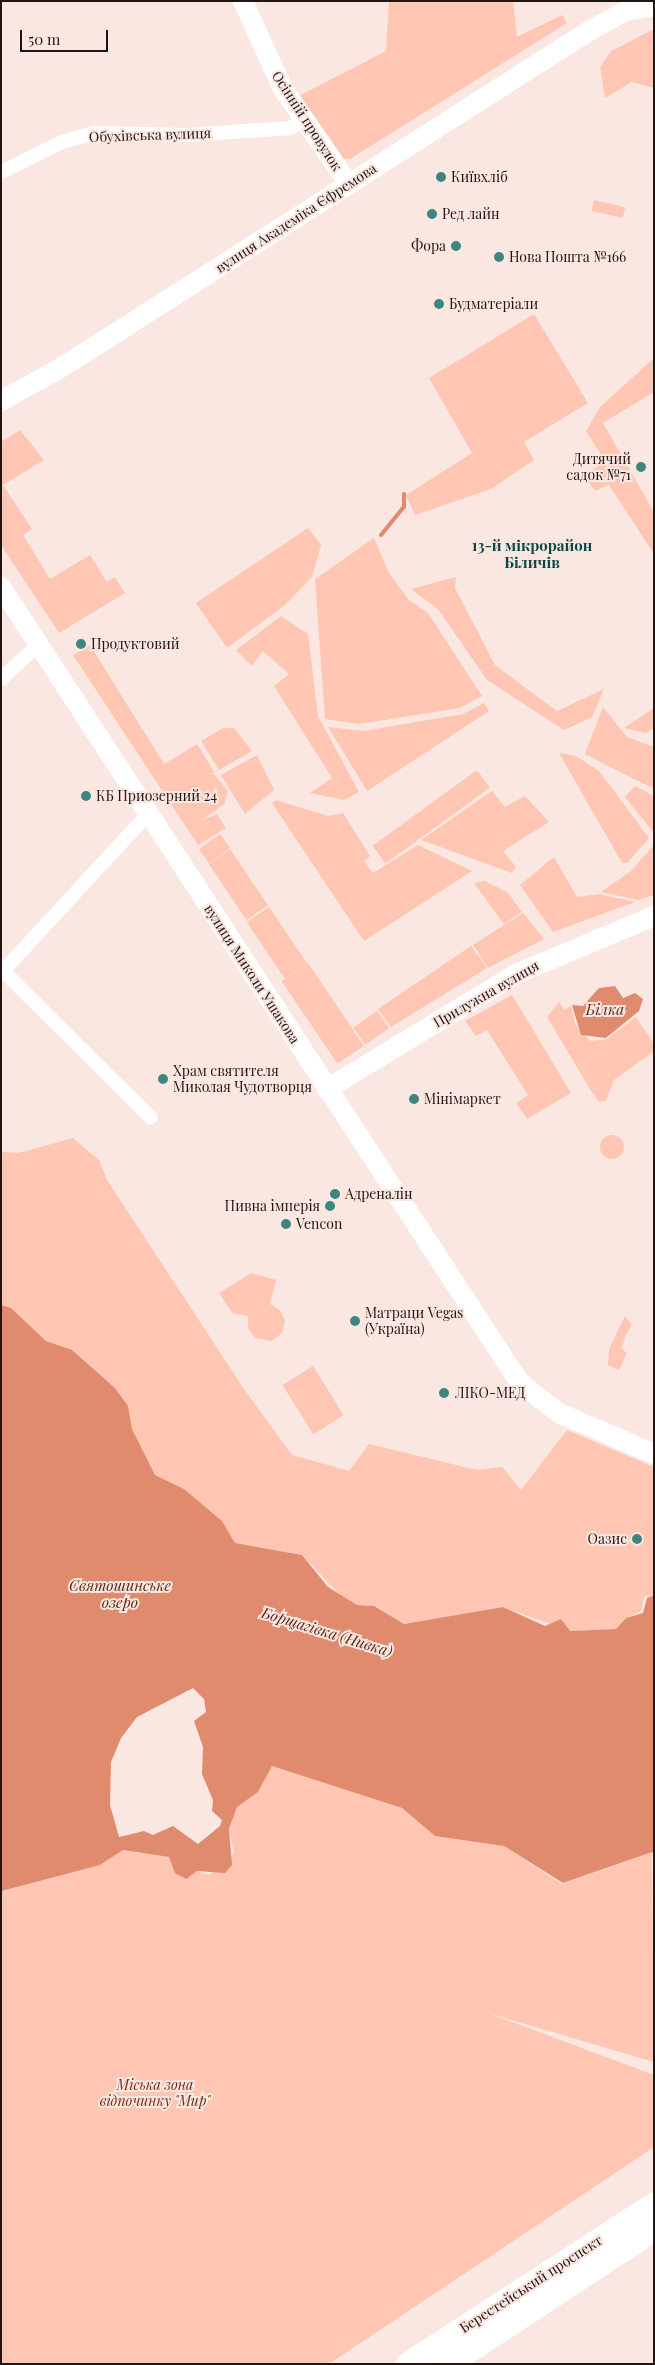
<!DOCTYPE html>
<meta charset="utf-8">
<style>
body{margin:0}
#map{position:relative;width:655px;height:2365px;overflow:hidden;background:#fbe7e1;font-family:"Playfair Display",serif}
div>[style]{position:absolute}
[style*='--x']{left:calc(var(--x)*1px);top:calc(var(--y)*1px);width:calc(var(--w)*1px);rotate:calc(var(--a)*1deg)}
.green>*{inset:0;background:#fec6b3;transform-origin:0 0}
.round{border-radius:50%}
.water>*{inset:0;background:#e08a6e}
.stream>*{height:4px;margin:-2px;padding:0 2px;transform-origin:2px;border-radius:2px;background:#e08a6e}
.street>*{height:14px;margin:-7px;padding:0 7px;transform-origin:7px;border-radius:7px;background:#fff}
.secondary>*{height:20px;margin:-10px;padding:0 10px;transform-origin:10px;border-radius:10px;background:#fff}
.highway>*{height:25px;margin:-12.5px;padding:0 12.5px;transform-origin:12.5px;border-radius:12.5px;background:#fff}
.dots>*{width:14px;height:14px;translate:-50% -50%;box-sizing:border-box;border:2px solid #fbe7e1;border-radius:50%}
span{translate:-50% -50%;white-space:nowrap;text-align:center;line-height:1.15;-webkit-text-stroke:4px #fbe7e1;paint-order:stroke}
.street-label{font-size:14px;color:#201511}
.poi-label{font-size:14px;color:#201511}
.left{translate:0 -50%;text-align:left}
.right{translate:-100% -50%;text-align:right}
.park-label{font-size:14px;color:#762a0d;font-style:italic}
.neighbourhood-label{font-size:15px;color:#084945;font-weight:700}
.water-label{font-size:15px;color:#5c2513;font-style:italic}
.frame{position:absolute;inset:0;border:2px solid #201511;pointer-events:none}
.scale{position:absolute;left:20px;top:30px;width:88px;height:22px;box-sizing:border-box;border:2px solid #201511;border-top:0;padding-left:6px;font-size:15px;line-height:18px;white-space:nowrap;color:#201511;-webkit-text-stroke:4px #fbe7e1;paint-order:stroke}
</style>
<div id="map">
<div class="green">
<div style="clip-path:polygon(389px 1px,513px 1px,517px 37px,562px 15px,567px 23px,350px 159px,343px 159px,295px 98px,386px 51px)"></div>
<div style="clip-path:polygon(654px 29px,654px 88px,632px 82px,605px 98px,600px 67px,611px 51px)"></div>
<div style="left:594px;top:200px;width:32px;height:11px;rotate:13deg"></div>
<div style="clip-path:polygon(534px 314px,588px 403px,524px 442px,534px 460px,491px 489px,415px 515px,406px 495px,472px 453px,429px 378px)"></div>
<div style="clip-path:polygon(654px 358px,654px 392px,603px 423px,654px 512px,654px 554px,609px 485px,595px 491px,584px 476px,605px 461px,586px 431px,600px 407px)"></div>
<div style="clip-path:polygon(20px 430px,44px 460px,3px 485px,32px 529px,23px 535px,50px 579px,90px 555px,107px 582px,115px 577px,125px 593px,59px 633px,1px 545px,1px 442px)"></div>
<div style="clip-path:polygon(308px 528px,321px 545px,312px 577px,285px 605px,227px 648px,196px 603px)"></div>
<div style="clip-path:polygon(374px 538px,389px 573px,408px 599px,428px 613px,482px 696px,460px 708px,359px 724px,325px 719px,315px 579px)"></div>
<div style="clip-path:polygon(456px 577px,455px 588px,495px 665px,557px 711px,604px 689px,592px 717px,564px 730px,487px 680px,438px 609px,411px 589px)"></div>
<div style="clip-path:polygon(281px 616px,308px 634px,318px 716px,359px 792px,344px 800px,310px 793px,332px 778px,274px 686px,289px 674px,263px 651px,252px 666px,236px 650px)"></div>
<div style="clip-path:polygon(90px 645px,164px 764px,197px 744px,215px 773px,205px 773px,214px 774px,228px 791px,224px 804px,201px 821px,217px 814px,226px 828px,198px 845px,73px 655px)"></div>
<div style="clip-path:polygon(484px 703px,489px 711px,367px 791px,328px 727px,364px 731px,463px 714px)"></div>
<div style="clip-path:polygon(603px 707px,627px 737px,654px 747px,654px 789px,585px 754px)"></div>
<div style="clip-path:polygon(654px 708px,654px 728px,646px 733px,624px 728px)"></div>
<div style="clip-path:polygon(223px 728px,234px 728px,252px 751px,219px 770px,201px 741px)"></div>
<div style="clip-path:polygon(559px 753px,576px 756px,599px 771px,649px 838px,627px 863px,622px 863px)"></div>
<div style="clip-path:polygon(257px 755px,274px 790px,245px 814px,221px 775px)"></div>
<div style="left:477px;top:770px;width:22px;height:129px;rotate:54deg"></div>
<div style="clip-path:polygon(635px 786px,654px 796px,654px 833px,625px 797px)"></div>
<div style="clip-path:polygon(492px 791px,505px 807px,525px 796px,549px 822px,503px 851px,516px 867px,512px 873px,421px 840px)"></div>
<div style="clip-path:polygon(276px 800px,328px 816px,343px 813px,370px 856px,364px 861px,373px 873px,418px 845px,472px 871px,364px 941px,272px 803px)"></div>
<div style="left:220px;top:834px;width:17px;height:26px;rotate:54deg"></div>
<div style="clip-path:polygon(654px 845px,654px 895px,638px 900px,601px 892px,631px 871px)"></div>
<div style="left:230px;top:849px;width:68px;height:26px;rotate:56deg"></div>
<div style="clip-path:polygon(554px 857px,577px 897px,599px 894px,635px 902px,553px 932px,520px 885px)"></div>
<div style="clip-path:polygon(485px 881px,507px 892px,522px 912px,504px 924px,474px 883px)"></div>
<div style="left:269px;top:907px;width:68px;height:27px;rotate:56deg"></div>
<div style="clip-path:polygon(523px 913px,544px 939px,488px 968px,473px 945px)"></div>
<div style="clip-path:polygon(471px 946px,487px 968px,391px 1027px,378px 1009px)"></div>
<div style="left:308px;top:963px;width:100px;height:32px;rotate:56deg"></div>
<div style="clip-path:polygon(512px 995px,571px 1093px,527px 1119px,516px 1103px,528px 1095px,487px 1030px,476px 1036px,465px 1021px)"></div>
<div style="clip-path:polygon(559px 1002px,564px 1010px,571px 1006px,575px 1024px,590px 1041px,607px 1039px,636px 1017px,654px 1044px,654px 1051px,614px 1080px,606px 1101px,599px 1102px,590px 1089px,547px 1017px)"></div>
<div style="left:377px;top:1011px;width:21px;height:29px;rotate:55deg"></div>
<div class="round" style="left:600px;top:1135px;width:24px;height:24px"></div>
<div style="clip-path:polygon(73px 1138px,99px 1160px,107px 1180px,244px 1389px,292px 1455px,349px 1471px,369px 1444px,477px 1470px,502px 1467px,521px 1490px,567px 1430px,654px 1467px,654px 1594px,644px 1597px,641px 1611px,626px 1618px,616px 1629px,570px 1631px,503px 1607px,404px 1624px,374px 1606px,357px 1605px,340px 1595px,302px 1555px,235px 1543px,222px 1521px,184px 1489px,155px 1475px,132px 1429px,128px 1406px,115px 1388px,72px 1350px,46px 1341px,11px 1308px,1px 1305px,1px 1152px,19px 1153px)"></div>
<div style="clip-path:polygon(251px 1273px,276px 1280px,270px 1304px,280px 1310px,285px 1321px,282px 1333px,272px 1341px,255px 1338px,248px 1328px,248px 1316px,232px 1313px,219px 1293px)"></div>
<div style="clip-path:polygon(625px 1316px,632px 1325px,625px 1336px,622px 1349px,627px 1353px,619px 1370px,608px 1365px,609px 1349px)"></div>
<div style="left:313px;top:1366px;width:58px;height:36px;rotate:58deg"></div>
<div style="clip-path:polygon(272px 1766px,402px 1808px,435px 1836px,504px 1846px,562px 1884px,652px 1852px,654px 2062px,488px 2013px,654px 2075px,654px 2147px,329px 2364px,1px 2364px,1px 1888px,100px 1865px,123px 1850px,169px 1857px,174px 1864px,209px 1875px,234px 1853px,229px 1829px,237px 1807px,258px 1792px)"></div>
</div>
<div class="water">
<div style="clip-path:polygon(615px 986px,623px 998px,635px 993px,643px 999px,639px 1011px,606px 1038px,581px 1035px,572px 1005px,583px 1006px,599px 988px)"></div>
<div style="clip-path:polygon(evenodd,1px 1305px,11px 1308px,46px 1341px,72px 1350px,115px 1388px,128px 1406px,132px 1429px,155px 1475px,184px 1489px,222px 1521px,235px 1543px,302px 1555px,328px 1587px,357px 1605px,374px 1606px,404px 1624px,503px 1607px,545px 1626px,561px 1619px,570px 1631px,616px 1629px,626px 1618px,643px 1613px,647px 1598px,654px 1595px,654px 1856px,652px 1852px,563px 1883px,504px 1846px,435px 1836px,402px 1808px,272px 1766px,258px 1792px,237px 1807px,229px 1829px,232px 1865px,225px 1873px,197px 1871px,186px 1879px,175px 1873px,169px 1857px,123px 1850px,100px 1865px,1px 1891px,1px 1305px,193px 1688px,204px 1699px,206px 1712px,194px 1721px,203px 1747px,202px 1774px,213px 1800px,212px 1811px,222px 1820px,220px 1826px,198px 1844px,173px 1826px,153px 1835px,144px 1831px,119px 1837px,110px 1805px,111px 1762px,121px 1738px,137px 1717px,193px 1688px)"></div>
</div>
<div class="stream">
<div style="--x:381;--y:535;--w:36;--a:-51"></div>
<div style="--x:404;--y:507;--w:13;--a:-90"></div>
</div>
<div class="street">
<div style="--x:1;--y:172;--w:68;--a:-26.2"></div>
<div style="--x:62;--y:142;--w:33;--a:-16"></div>
<div style="--x:94;--y:133;--w:93;--a:1.2"></div>
<div style="--x:187;--y:135;--w:103;--a:-3.9"></div>
<div style="--x:290;--y:128;--w:17;--a:-28"></div>
<div style="--x:1;--y:679;--w:52;--a:-42.6"></div>
<div style="--x:1;--y:969;--w:211;--a:44.8"></div>
<div style="--x:4;--y:970;--w:212;--a:-47.3"></div>
</div>
<div class="secondary">
<div style="--x:243;--y:1;--w:94;--a:65.6"></div>
<div style="--x:282;--y:87;--w:118;--a:55.4"></div>
<div style="--x:1;--y:401;--w:72;--a:-29.1"></div>
<div style="--x:64;--y:366;--w:623;--a:-32.54"></div>
<div style="--x:589;--y:31;--w:42;--a:-28.4"></div>
<div style="--x:626;--y:11;--w:28;--a:-10"></div>
<div style="--x:1;--y:587;--w:950;--a:56.9"></div>
<div style="--x:520;--y:1383;--w:49;--a:37.6"></div>
<div style="--x:559;--y:1413;--w:103;--a:23.3"></div>
<div style="--x:327;--y:1089;--w:221;--a:-31.3"></div>
<div style="--x:516;--y:974;--w:150;--a:-22.8"></div>
</div>
<div class="highway">
<div style="--x:408;--y:2364;--w:293;--a:-33"></div>
<div style="--x:447;--y:2364;--w:248;--a:-33.3"></div>
</div>
<div class="dots">
<div style="left:441px;top:177px;background:#3e8580"></div>
<div style="left:432px;top:214px;background:#3e8580"></div>
<div style="left:456px;top:246px;background:#3e8580"></div>
<div style="left:499px;top:257px;background:#3e8580"></div>
<div style="left:439px;top:304px;background:#3e8580"></div>
<div style="left:641px;top:467px;background:#3e8580"></div>
<div style="left:81px;top:644px;background:#3e8580"></div>
<div style="left:86px;top:796px;background:#3e8580"></div>
<div style="left:163px;top:1079px;background:#3e8580"></div>
<div style="left:414px;top:1099px;background:#3e8580"></div>
<div style="left:335px;top:1194px;background:#3e8580"></div>
<div style="left:330px;top:1206px;background:#3e8580"></div>
<div style="left:286px;top:1224px;background:#3e8580"></div>
<div style="left:355px;top:1321px;background:#3e8580"></div>
<div style="left:444px;top:1393px;background:#3e8580"></div>
<div style="left:637px;top:1539px;background:#3e8580"></div>
</div>
<div class="street-label">
<span style="left:307px;top:121px;rotate:57deg">Осінній провулок</span>
<span style="left:150px;top:135px;rotate:-2deg">Обухівська вулиця</span>
<span style="left:296px;top:218px;rotate:-33deg">вулиця Академіка Єфремова</span>
<span style="left:252px;top:974px;rotate:57deg">вулиця Миколи Ушакова</span>
<span style="left:486px;top:994px;rotate:-30deg">Прилужна вулиця</span>
<span style="left:531px;top:2284px;rotate:-33deg">Берестейський проспект</span>
</div>
<div class="poi-label">
<span class="left" style="left:451px;top:177px">Київхліб</span>
<span class="left" style="left:442px;top:214px">Ред лайн</span>
<span class="right" style="left:446px;top:246px">Фора</span>
<span class="left" style="left:509px;top:257px">Нова Пошта №166</span>
<span class="left" style="left:449px;top:304px">Будматеріали</span>
<span class="right" style="left:631px;top:467px">Дитячий<br>садок №71</span>
<span class="left" style="left:91px;top:644px">Продуктовий</span>
<span class="left" style="left:96px;top:796px">КБ Приозерний 24</span>
<span class="left" style="left:173px;top:1079px">Храм святителя<br>Миколая Чудотворця</span>
<span class="left" style="left:424px;top:1099px">Мінімаркет</span>
<span class="left" style="left:345px;top:1194px">Адреналін</span>
<span class="right" style="left:320px;top:1206px">Пивна імперія</span>
<span class="left" style="left:296px;top:1224px">Vencon</span>
<span class="left" style="left:365px;top:1321px">Матраци Vegas<br>(Україна)</span>
<span class="left" style="left:455px;top:1393px">ЛІКО-МЕД</span>
<span class="right" style="left:627px;top:1539px">Оазис</span>
</div>
<div class="park-label">
<span style="left:155px;top:2093px">Міська зона<br>відпочинку "Мир"</span>
</div>
<div class="neighbourhood-label">
<span style="left:532px;top:554px">13-й мікрорайон<br>Біличів</span>
</div>
<div class="water-label">
<span style="left:605px;top:1010px">Білка</span>
<span style="left:120px;top:1594px">Святошинське<br>озеро</span>
<span style="left:327px;top:1632px;rotate:17deg">Борщагівка (Нивка)</span>
</div>
<div class="frame"></div>
<div class="scale">50 m</div>
</div>
